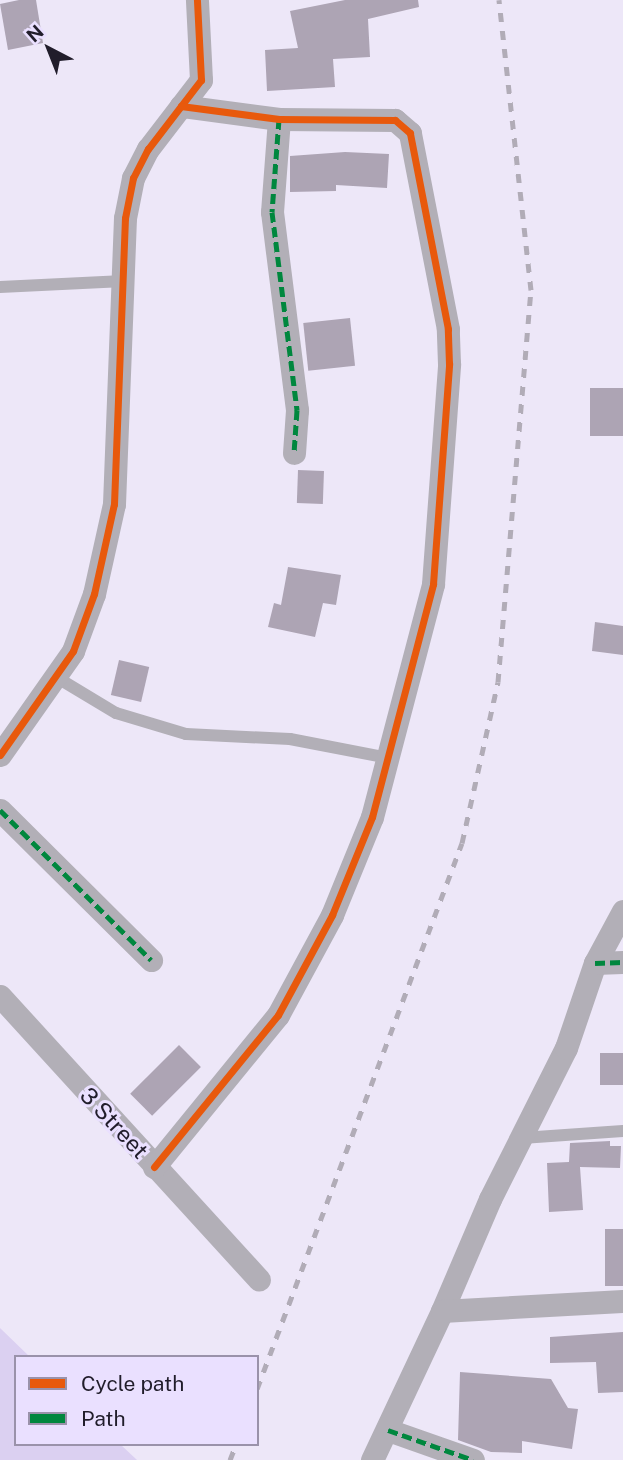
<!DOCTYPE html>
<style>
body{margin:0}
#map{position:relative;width:623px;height:1460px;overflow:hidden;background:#ede7f8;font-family:"Public Sans",sans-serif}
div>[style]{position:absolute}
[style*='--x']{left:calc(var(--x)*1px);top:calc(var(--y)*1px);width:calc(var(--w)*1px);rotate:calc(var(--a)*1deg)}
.green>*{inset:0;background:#dbd0f1}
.building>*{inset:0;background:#ada4b4;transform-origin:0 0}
.lane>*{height:12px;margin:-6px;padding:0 6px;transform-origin:6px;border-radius:6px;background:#b2afb7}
.street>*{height:23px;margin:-11.5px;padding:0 11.5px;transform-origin:11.5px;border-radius:11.5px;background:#b2afb7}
.rail>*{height:5px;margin-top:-2.5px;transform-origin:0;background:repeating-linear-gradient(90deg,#b1acb7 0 9px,transparent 0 18px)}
.quiet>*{height:5px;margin-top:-2.5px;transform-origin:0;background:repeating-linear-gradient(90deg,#00873e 0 10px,transparent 0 15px)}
.cycleway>*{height:7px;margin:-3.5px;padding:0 3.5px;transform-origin:3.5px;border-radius:3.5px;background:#e8590c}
span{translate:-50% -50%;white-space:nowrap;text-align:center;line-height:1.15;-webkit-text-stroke:6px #eae0ff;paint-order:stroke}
.street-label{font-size:23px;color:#211d2b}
.legend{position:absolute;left:14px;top:1355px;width:245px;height:91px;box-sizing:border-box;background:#eae0ff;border:2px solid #9a92aa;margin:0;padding:9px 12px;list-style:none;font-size:21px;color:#211d2b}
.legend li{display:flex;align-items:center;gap:14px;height:35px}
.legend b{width:35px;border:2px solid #9a92aa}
.north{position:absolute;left:14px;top:14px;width:70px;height:70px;-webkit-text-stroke:5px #eae0ff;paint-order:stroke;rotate:318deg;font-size:19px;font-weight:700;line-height:28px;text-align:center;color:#211d2b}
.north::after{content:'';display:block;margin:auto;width:24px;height:32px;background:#211d2b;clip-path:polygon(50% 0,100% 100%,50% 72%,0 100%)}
</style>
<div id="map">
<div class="green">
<div style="clip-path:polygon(0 1328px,30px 1357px,16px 1357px,16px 1444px,120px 1444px,137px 1460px,0 1460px)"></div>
</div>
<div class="building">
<div style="clip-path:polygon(19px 0,36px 0,43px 43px,8px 50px,0 4px)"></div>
<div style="clip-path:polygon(345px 0,418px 0,419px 7px,368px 19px,370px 57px,333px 59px,335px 87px,267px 91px,265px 50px,298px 48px,290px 11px)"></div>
<div style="clip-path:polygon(345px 152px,389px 154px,387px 188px,336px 185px,336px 191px,290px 192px,290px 156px)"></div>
<div style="left:350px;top:318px;width:48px;height:47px;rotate:84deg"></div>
<div style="left:590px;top:388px;width:33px;height:48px"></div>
<div style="left:298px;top:470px;width:26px;height:33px;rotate:2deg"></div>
<div style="clip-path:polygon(288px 567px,341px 575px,336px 605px,323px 603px,315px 637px,268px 627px,274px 603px,281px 605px)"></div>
<div style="clip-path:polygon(595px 622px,623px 626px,623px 655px,592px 651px)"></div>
<div style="left:119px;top:660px;width:31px;height:36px;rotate:13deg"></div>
<div style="left:179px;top:1045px;width:31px;height:69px;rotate:45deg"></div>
<div style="left:623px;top:1053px;width:32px;height:23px;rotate:90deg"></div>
<div style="clip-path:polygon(610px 1141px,610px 1146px,621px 1146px,620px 1168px,580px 1167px,583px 1210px,549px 1212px,547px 1163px,569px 1162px,570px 1143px)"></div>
<div style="left:605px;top:1229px;width:18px;height:57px"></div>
<div style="clip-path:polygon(623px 1332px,623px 1392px,598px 1393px,596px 1362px,550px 1363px,550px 1337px)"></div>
<div style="clip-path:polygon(460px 1372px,551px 1379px,568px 1408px,578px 1409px,572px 1449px,522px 1441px,522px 1453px,491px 1452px,458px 1440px)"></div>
</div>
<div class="lane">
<div style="--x:0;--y:287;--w:124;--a:-2.8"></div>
<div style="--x:56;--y:677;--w:70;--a:31"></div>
<div style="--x:116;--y:713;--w:73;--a:16.7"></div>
<div style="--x:186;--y:734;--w:104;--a:2.8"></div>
<div style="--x:290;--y:739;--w:101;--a:10.9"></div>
<div style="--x:522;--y:1138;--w:101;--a:-4"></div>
</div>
<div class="street">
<div style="--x:279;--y:119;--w:93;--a:94.3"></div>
<div style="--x:272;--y:212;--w:200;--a:82.8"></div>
<div style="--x:297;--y:410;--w:43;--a:94"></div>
<div style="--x:0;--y:755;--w:127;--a:-54.9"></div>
<div style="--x:73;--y:651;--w:61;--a:-69.8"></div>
<div style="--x:94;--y:594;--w:92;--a:-77.5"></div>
<div style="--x:114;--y:504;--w:286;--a:-87.8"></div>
<div style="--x:125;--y:218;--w:41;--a:-78.7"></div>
<div style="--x:133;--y:178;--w:33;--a:-63"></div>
<div style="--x:148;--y:149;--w:87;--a:-52.5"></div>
<div style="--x:201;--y:80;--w:80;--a:-92.9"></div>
<div style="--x:0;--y:810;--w:213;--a:44.8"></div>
<div style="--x:595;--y:963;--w:28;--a:-2"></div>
<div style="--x:0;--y:996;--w:384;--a:47.6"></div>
<div style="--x:154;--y:1167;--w:196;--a:-50.8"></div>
<div style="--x:278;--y:1015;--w:114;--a:-61.6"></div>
<div style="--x:332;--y:915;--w:106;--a:-67.8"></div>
<div style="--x:372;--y:817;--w:241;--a:-75.3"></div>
<div style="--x:433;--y:584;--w:221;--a:-85.8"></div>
<div style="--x:449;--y:364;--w:35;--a:-92"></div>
<div style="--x:448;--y:329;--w:200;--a:-101"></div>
<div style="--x:410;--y:133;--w:20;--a:-139"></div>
<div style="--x:395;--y:120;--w:116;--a:-179.5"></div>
<div style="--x:279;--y:119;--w:99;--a:-172.4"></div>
<div style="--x:442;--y:1311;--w:122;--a:-66.8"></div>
<div style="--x:490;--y:1199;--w:169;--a:-63.3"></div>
<div style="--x:566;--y:1048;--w:90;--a:-71.2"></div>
<div style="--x:595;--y:963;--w:59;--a:-61.7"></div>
<div style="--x:388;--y:1430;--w:90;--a:19.4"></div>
<div style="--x:372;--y:1460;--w:165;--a:-64.8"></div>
<div style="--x:442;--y:1311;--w:181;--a:-3.2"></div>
</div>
<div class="rail">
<div style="--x:257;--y:1389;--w:583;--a:-69.42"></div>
<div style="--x:462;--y:843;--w:165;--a:-77.4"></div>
<div style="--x:498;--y:682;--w:393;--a:-85.2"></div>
<div style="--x:531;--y:290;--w:292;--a:-96.3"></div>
<div style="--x:230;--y:1460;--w:17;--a:-69"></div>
</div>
<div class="quiet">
<div style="--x:279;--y:119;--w:93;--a:94.3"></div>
<div style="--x:272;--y:212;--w:200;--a:82.8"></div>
<div style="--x:297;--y:410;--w:43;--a:94"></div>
<div style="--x:0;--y:810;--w:213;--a:44.8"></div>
<div style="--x:595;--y:963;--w:28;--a:-2"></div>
<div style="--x:388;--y:1430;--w:90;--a:19.4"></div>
</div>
<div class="cycleway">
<div style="--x:0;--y:755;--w:127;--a:-54.9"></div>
<div style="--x:73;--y:651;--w:61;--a:-69.8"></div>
<div style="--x:94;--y:594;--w:92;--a:-77.5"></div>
<div style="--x:114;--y:504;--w:286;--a:-87.8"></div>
<div style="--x:125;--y:218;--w:41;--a:-78.7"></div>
<div style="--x:133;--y:178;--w:33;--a:-63"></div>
<div style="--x:148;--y:149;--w:87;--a:-52.5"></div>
<div style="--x:201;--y:80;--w:80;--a:-92.9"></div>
<div style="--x:154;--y:1167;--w:196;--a:-50.8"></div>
<div style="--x:278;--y:1015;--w:114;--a:-61.6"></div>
<div style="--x:332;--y:915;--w:106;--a:-67.8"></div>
<div style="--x:372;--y:817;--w:241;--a:-75.3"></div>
<div style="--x:433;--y:584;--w:221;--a:-85.8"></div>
<div style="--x:449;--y:364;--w:35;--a:-92"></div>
<div style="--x:448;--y:329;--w:200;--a:-101"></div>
<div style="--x:410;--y:133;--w:20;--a:-139"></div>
<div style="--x:395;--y:120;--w:116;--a:-179.5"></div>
<div style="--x:279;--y:119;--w:99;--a:-172.4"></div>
</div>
<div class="street-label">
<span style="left:114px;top:1123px;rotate:47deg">3 Street</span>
</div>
<ul class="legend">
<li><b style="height:9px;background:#e8590c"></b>Cycle path</li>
<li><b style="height:9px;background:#00873e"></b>Path</li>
</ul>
<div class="north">N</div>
</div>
